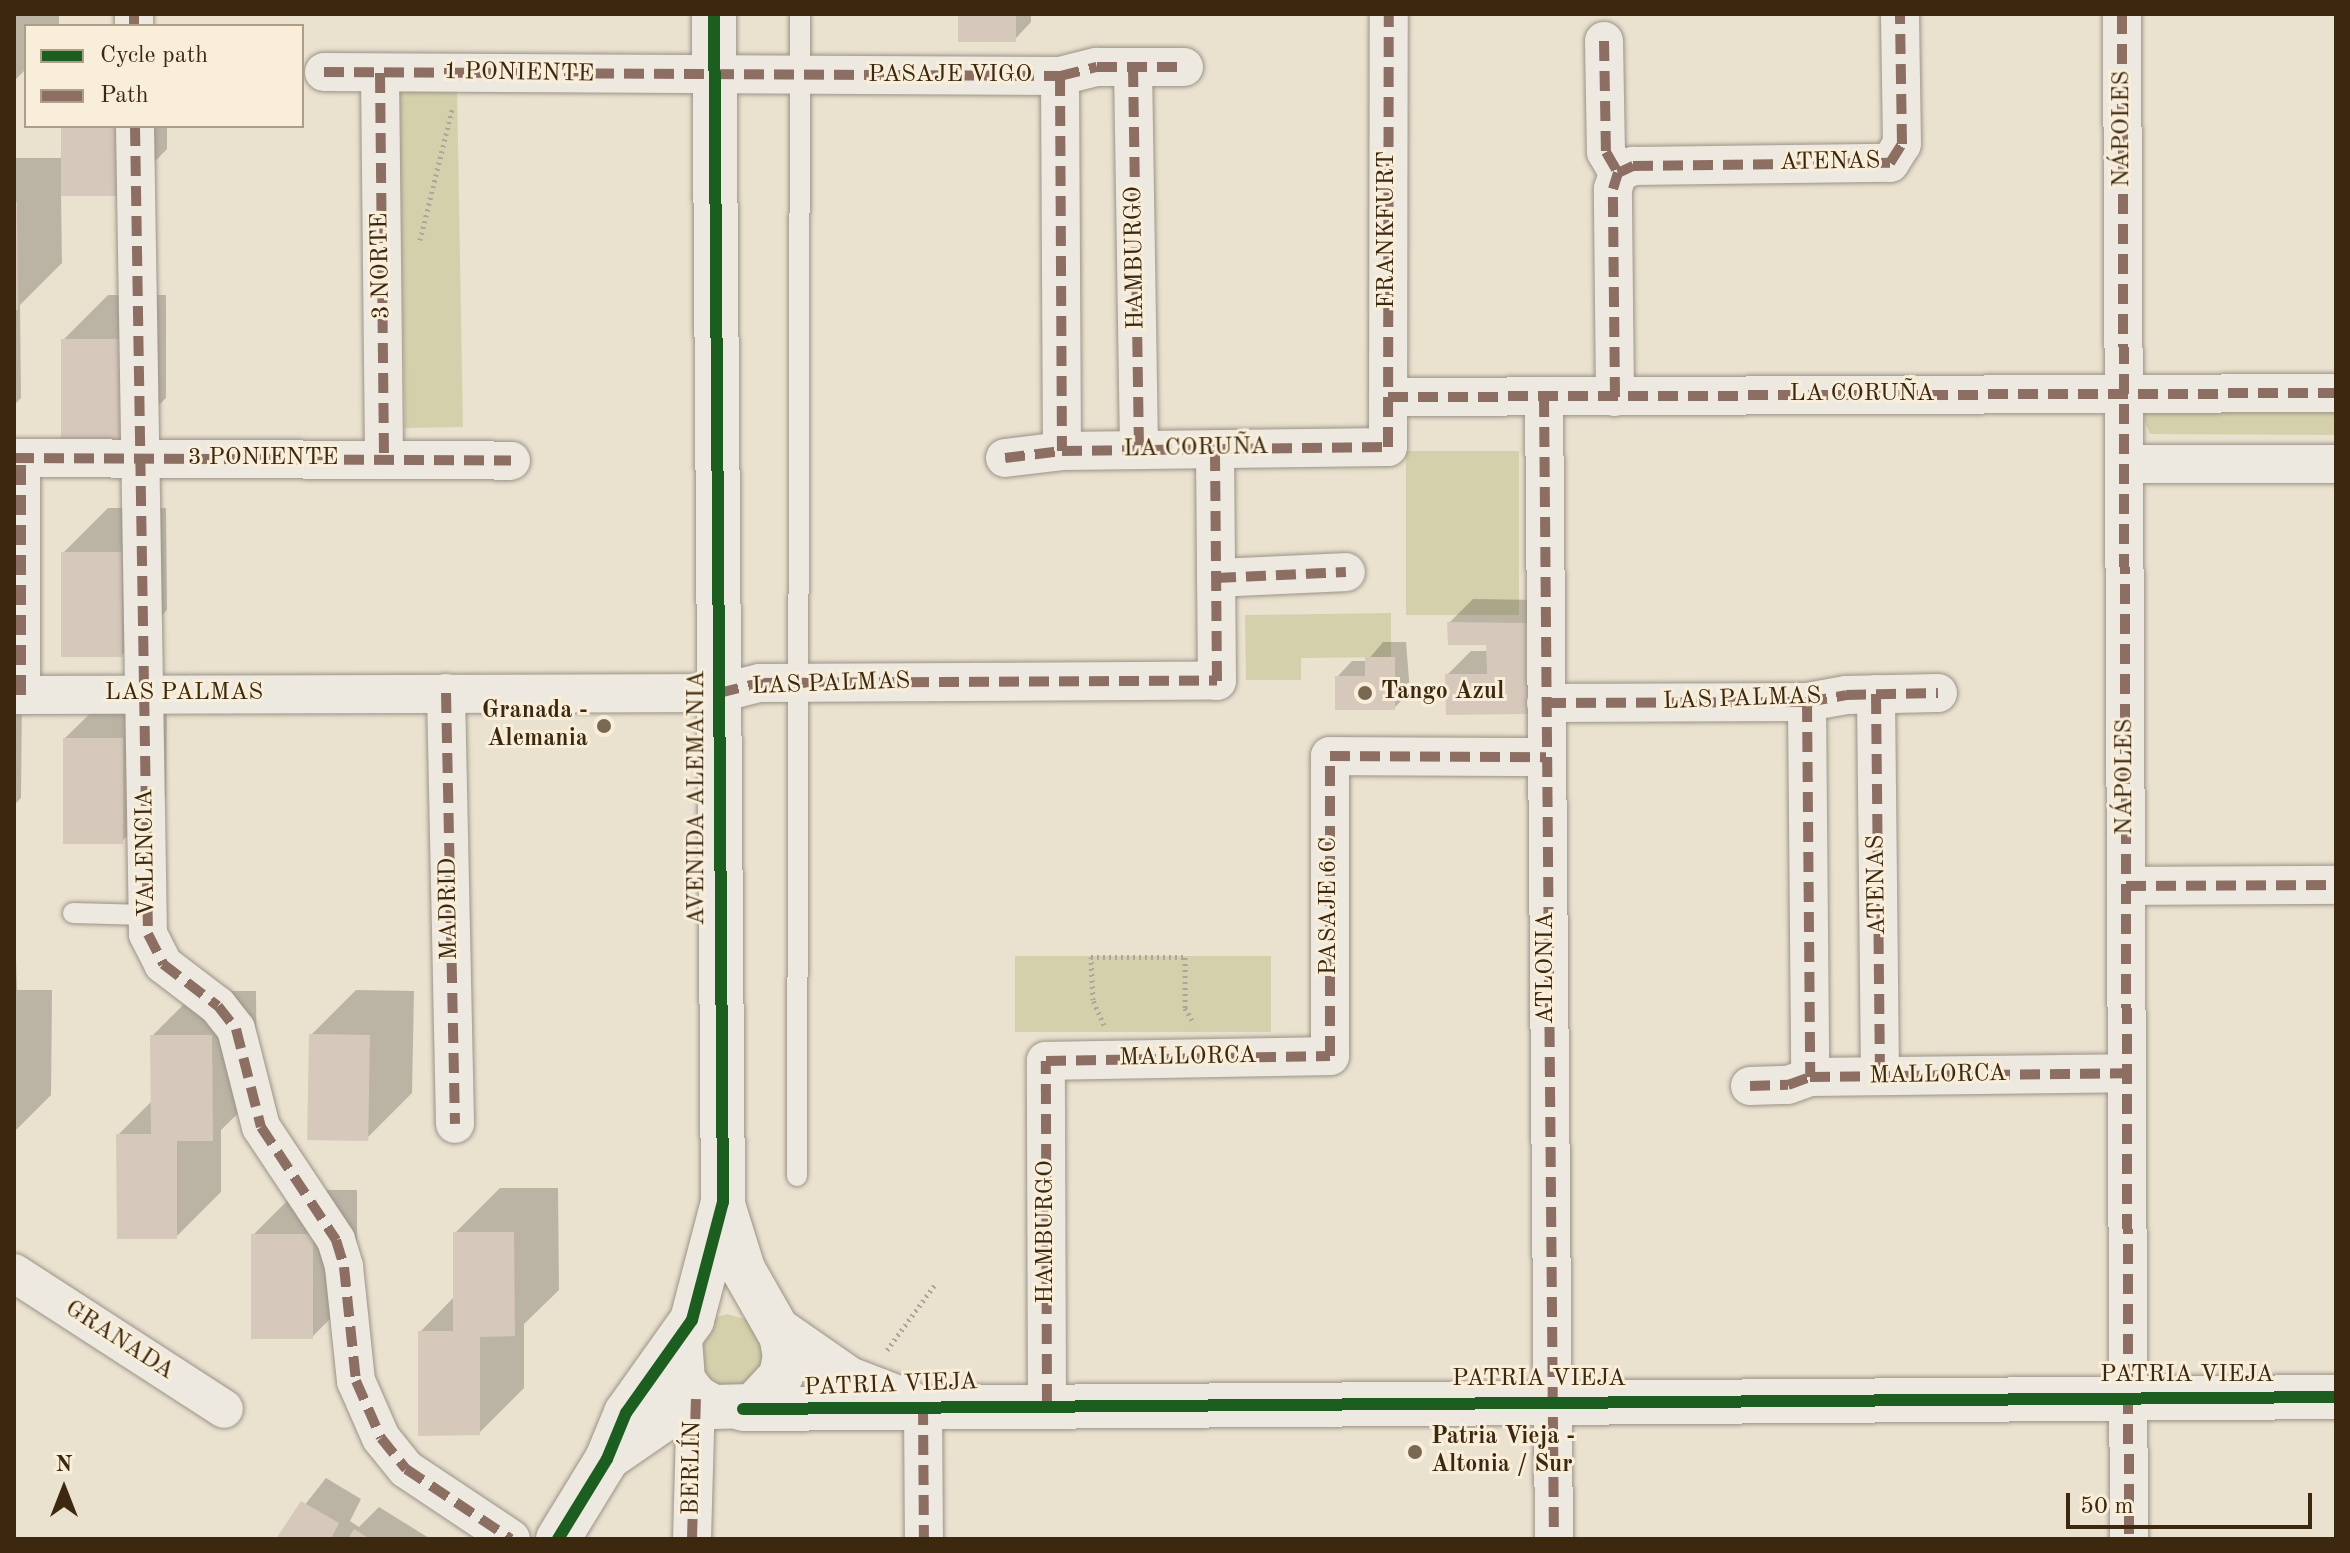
<!DOCTYPE html>
<meta charset="utf-8">
<style>
body{margin:0}
#map{position:relative;width:2350px;height:1553px;overflow:hidden;background:#eae1cf;font-family:"Old Standard TT",serif}
div>[style]{position:absolute}
[style*='--x']{left:calc(var(--x)*1px);top:calc(var(--y)*1px);width:calc(var(--w)*1px);rotate:calc(var(--a)*1deg)}
.green>*{inset:0;background:#d5d0ac;transform-origin:0 0}
.shadow>*{inset:0;background:#0003}
.building>*{inset:0;background:#d6c8bb;transform-origin:0 0}
.path>*{height:5px;margin-top:-2.5px;transform-origin:0;background:repeating-linear-gradient(90deg,#aca69d 0 2px,transparent 0 6px)}
.roads{filter:drop-shadow(0 0 2px #9b9386) drop-shadow(0 0 2px #9b9386)}
.service>*{height:20px;margin:-10px;padding:0 10px;transform-origin:10px;border-radius:10px;background:#ede9e0}
.minor>*{height:38px;margin:-19px;padding:0 19px;transform-origin:19px;border-radius:19px;background:#ede9e0}
.tertiary>*{height:44px;margin:-22px;padding:0 22px;transform-origin:22px;border-radius:22px;background:#ede9e0}
.quiet>*{height:10px;margin-top:-5px;transform-origin:0;background:repeating-linear-gradient(90deg,#8d6e63 0 20px,transparent 0 30px)}
.cycleway>*{height:12px;margin:-6px;padding:0 6px;transform-origin:6px;border-radius:6px;background:#1b5e20}
.dots>*{width:22px;height:22px;translate:-50% -50%;box-sizing:border-box;border:4px solid #f8eed9;border-radius:50%}
span{translate:-50% -50%;white-space:nowrap;text-align:center;line-height:1.15;-webkit-text-stroke:6px #f8eed9;paint-order:stroke}
.street-label{font-size:24px;color:#3c270f}
.poi-label{font-size:24px;color:#3c270f;font-weight:700}
.left{translate:0 -50%;text-align:left}
.right{translate:-100% -50%;text-align:right}
.frame{position:absolute;inset:0;border:16px solid #3c270f;pointer-events:none}
.legend{position:absolute;left:24px;top:24px;width:280px;height:104px;box-sizing:border-box;background:#f8eed9;border:2px solid #ad9e88;margin:0;padding:10px 14px;list-style:none;font-size:24px;color:#3c270f}
.legend li{display:flex;align-items:center;gap:16px;height:40px}
.legend b{width:40px;border:2px solid #ad9e88}
.north{position:absolute;left:24px;top:1449px;width:80px;height:80px;-webkit-text-stroke:6px #f8eed9;paint-order:stroke;rotate:0deg;font-size:22px;font-weight:700;line-height:32px;text-align:center;color:#3c270f}
.north::after{content:'';display:block;margin:auto;width:28px;height:36px;background:#3c270f;clip-path:polygon(50% 0,100% 100%,50% 72%,0 100%)}
.scale{position:absolute;left:2066px;top:1493px;width:246px;height:36px;box-sizing:border-box;border:4px solid #3c270f;border-top:0;padding-left:10px;font-size:24px;line-height:28px;white-space:nowrap;color:#3c270f;-webkit-text-stroke:6px #f8eed9;paint-order:stroke}
</style>
<div id="map">
<div class="green">
<div style="left:457px;top:87px;width:340px;height:58px;rotate:89deg"></div>
<div style="clip-path:polygon(2336px 405px,2336px 435px,2150px 434px,2144px 420px,2145px 411px)"></div>
<div style="left:1519px;top:451px;width:164px;height:113px;rotate:90deg"></div>
<div style="clip-path:polygon(1391px 613px,1391px 657px,1301px 658px,1301px 680px,1246px 680px,1245px 615px)"></div>
<div style="left:1271px;top:956px;width:76px;height:256px;rotate:90deg"></div>
<div style="clip-path:polygon(727px 1314px,755px 1322px,769px 1373px,721px 1395px,690px 1361px,709px 1320px)"></div>
</div>
<div class="shadow">
<div style="clip-path:polygon(14px 14px,59px 14px,59px 26px,26px 26px,26px 69px,14px 81px)"></div>
<div style="clip-path:polygon(960px 14px,1031px 14px,1031px 22px,1016px 38px)"></div>
<div style="clip-path:polygon(63px 126px,167px 126px,167px 149px,123px 194px,61px 194px,62px 263px,20px 305px,21px 398px,14px 405px,14px 158px,63px 158px)"></div>
<div style="clip-path:polygon(108px 295px,166px 295px,166px 398px,121px 443px,63px 340px)"></div>
<div style="clip-path:polygon(108px 508px,166px 508px,167px 610px,122px 655px,63px 553px)"></div>
<div style="clip-path:polygon(1473px 599px,1550px 600px,1551px 688px,1447px 675px,1471px 651px,1488px 651px,1488px 643px,1449px 623px)"></div>
<div style="clip-path:polygon(1383px 642px,1406px 642px,1410px 692px,1394px 708px,1337px 677px,1352px 661px,1367px 661px)"></div>
<div style="clip-path:polygon(14px 694px,22px 694px,21px 798px,14px 805px)"></div>
<div style="clip-path:polygon(110px 694px,167px 694px,166px 797px,121px 842px,65px 738px)"></div>
<div style="clip-path:polygon(14px 892px,17px 990px,52px 990px,51px 1095px,14px 1132px)"></div>
<div style="clip-path:polygon(356px 990px,414px 991px,412px 1093px,367px 1138px,311px 1035px)"></div>
<div style="clip-path:polygon(197px 991px,256px 991px,257px 1095px,221px 1130px,221px 1192px,176px 1237px,118px 1135px,152px 1101px,152px 1036px)"></div>
<div style="clip-path:polygon(500px 1188px,558px 1188px,559px 1290px,524px 1324px,524px 1388px,479px 1433px,420px 1332px,455px 1296px,455px 1233px)"></div>
<div style="clip-path:polygon(298px 1190px,357px 1190px,357px 1292px,312px 1337px,253px 1235px)"></div>
<div style="clip-path:polygon(326px 1478px,361px 1499px,350px 1521px,359px 1527px,379px 1507px,429px 1538px,278px 1539px)"></div>
</div>
<div class="building">
<div style="left:958px;top:14px;width:58px;height:28px"></div>
<div style="left:61px;top:126px;width:62px;height:70px"></div>
<div style="clip-path:polygon(14px 202px,17px 202px,18px 310px,14px 310px)"></div>
<div style="left:61px;top:339px;width:61px;height:106px"></div>
<div style="left:61px;top:552px;width:61px;height:105px"></div>
<div style="clip-path:polygon(1447px 622px,1527px 623px,1528px 714px,1446px 715px,1445px 674px,1487px 674px,1486px 645px,1448px 645px)"></div>
<div style="clip-path:polygon(1365px 657px,1395px 657px,1395px 710px,1335px 710px,1335px 676px,1365px 676px)"></div>
<div style="left:63px;top:738px;width:60px;height:106px"></div>
<div style="left:309px;top:1034px;width:61px;height:106px;rotate:1deg"></div>
<div style="clip-path:polygon(150px 1035px,212px 1035px,213px 1141px,177px 1141px,177px 1239px,117px 1239px,116px 1134px,151px 1134px)"></div>
<div style="clip-path:polygon(453px 1232px,514px 1232px,515px 1336px,480px 1337px,480px 1435px,418px 1436px,418px 1331px,453px 1331px)"></div>
<div style="left:251px;top:1234px;width:62px;height:105px"></div>
<div style="clip-path:polygon(301px 1501px,339px 1523px,331px 1539px,276px 1539px)"></div>
<div style="clip-path:polygon(354px 1529px,370px 1539px,348px 1539px)"></div>
</div>
<div class="path">
<div style="--x:420;--y:240;--w:138;--a:-76.2"></div>
<div style="--x:1104;--y:1025;--w:27;--a:-114"></div>
<div style="--x:1093;--y:1000;--w:43;--a:-92.7"></div>
<div style="--x:1091;--y:957;--w:94;--a:0"></div>
<div style="--x:1185;--y:957;--w:51;--a:90"></div>
<div style="--x:1185;--y:1008;--w:18;--a:61"></div>
<div style="--x:887;--y:1350;--w:83;--a:-53.8"></div>
</div>
<div class="roads">
<div class="service">
<div style="--x:73;--y:913;--w:73;--a:1.6"></div>
<div style="--x:797;--y:1176;--w:1162;--a:-89.85"></div>
</div>
<div class="minor">
<div style="--x:134;--y:14;--w:12;--a:90"></div>
<div style="--x:2122;--y:14;--w:1525;--a:89.74"></div>
<div style="--x:1604;--y:41;--w:111;--a:89"></div>
<div style="--x:1606;--y:152;--w:24;--a:60"></div>
<div style="--x:1133;--y:67;--w:383;--a:89.1"></div>
<div style="--x:324;--y:72;--w:736;--a:0.31"></div>
<div style="--x:1060;--y:76;--w:38;--a:-14"></div>
<div style="--x:1097;--y:67;--w:87;--a:0"></div>
<div style="--x:380;--y:73;--w:387;--a:89.4"></div>
<div style="--x:1060;--y:76;--w:375;--a:89.7"></div>
<div style="--x:135;--y:126;--w:808;--a:89.08"></div>
<div style="--x:148;--y:934;--w:34;--a:63"></div>
<div style="--x:163;--y:964;--w:69;--a:37.4"></div>
<div style="--x:218;--y:1006;--w:29;--a:52"></div>
<div style="--x:236;--y:1029;--w:101;--a:75.7"></div>
<div style="--x:261;--y:1127;--w:136;--a:56.4"></div>
<div style="--x:336;--y:1240;--w:28;--a:73"></div>
<div style="--x:344;--y:1267;--w:115;--a:84"></div>
<div style="--x:356;--y:1381;--w:62;--a:66.3"></div>
<div style="--x:381;--y:1438;--w:40;--a:51"></div>
<div style="--x:406;--y:1469;--w:126;--a:33.7"></div>
<div style="--x:1388;--y:397;--w:948;--a:-0.24"></div>
<div style="--x:1544;--y:397;--w:1142;--a:89.5"></div>
<div style="--x:1615;--y:397;--w:208;--a:-90.6"></div>
<div style="--x:1613;--y:189;--w:17;--a:-73"></div>
<div style="--x:1618;--y:173;--w:17;--a:-25"></div>
<div style="--x:1633;--y:166;--w:257;--a:-0.7"></div>
<div style="--x:1890;--y:163;--w:22;--a:-58"></div>
<div style="--x:1902;--y:144;--w:130;--a:-90.9"></div>
<div style="--x:14;--y:458;--w:497;--a:0.3"></div>
<div style="--x:1005;--y:458;--w:57;--a:-7"></div>
<div style="--x:1062;--y:451;--w:326;--a:-0.7"></div>
<div style="--x:1388;--y:447;--w:433;--a:-89.9"></div>
<div style="--x:2124;--y:464;--w:212;--a:0"></div>
<div style="--x:1216;--y:578;--w:130;--a:-2.6"></div>
<div style="--x:446;--y:693;--w:431;--a:88.8"></div>
<div style="--x:1876;--y:694;--w:382;--a:89.4"></div>
<div style="--x:14;--y:695;--w:705;--a:-0.16"></div>
<div style="--x:719;--y:693;--w:41;--a:-14"></div>
<div style="--x:759;--y:683;--w:458;--a:-0.3"></div>
<div style="--x:1217;--y:681;--w:232;--a:-90.5"></div>
<div style="--x:21;--y:695;--w:237;--a:-90"></div>
<div style="--x:1807;--y:702;--w:375;--a:89.5"></div>
<div style="--x:1546;--y:703;--w:261;--a:-0.2"></div>
<div style="--x:1807;--y:702;--w:40;--a:-10"></div>
<div style="--x:1846;--y:695;--w:92;--a:-1.2"></div>
<div style="--x:2126;--y:886;--w:210;--a:-0.3"></div>
<div style="--x:1750;--y:1086;--w:38;--a:-2"></div>
<div style="--x:1788;--y:1085;--w:23;--a:-20"></div>
<div style="--x:1810;--y:1077;--w:317;--a:-0.7"></div>
<div style="--x:14;--y:1273;--w:250;--a:32.9"></div>
<div style="--x:1047;--y:1404;--w:343;--a:-90.2"></div>
<div style="--x:1046;--y:1061;--w:284;--a:-1"></div>
<div style="--x:1330;--y:1056;--w:300;--a:-90"></div>
<div style="--x:1330;--y:756;--w:216;--a:0.3"></div>
<div style="--x:923;--y:1405;--w:134;--a:89.6"></div>
<div style="--x:692;--y:1539;--w:142;--a:-88.4"></div>
</div>
<div class="tertiary">
<div style="--x:777;--y:1329;--w:88;--a:34.8"></div>
<div style="--x:849;--y:1379;--w:64;--a:21"></div>
<div style="--x:680;--y:1339;--w:41;--a:85.8"></div>
<div style="--x:683;--y:1380;--w:21;--a:53"></div>
<div style="--x:696;--y:1397;--w:20;--a:30"></div>
<div style="--x:713;--y:1407;--w:40;--a:-1.4"></div>
<div style="--x:753;--y:1406;--w:41;--a:-47"></div>
<div style="--x:781;--y:1376;--w:20;--a:-79"></div>
<div style="--x:785;--y:1356;--w:20;--a:-101"></div>
<div style="--x:781;--y:1336;--w:77;--a:-119.6"></div>
<div style="--x:743;--y:1269;--w:64;--a:-107.3"></div>
<div style="--x:743;--y:1409;--w:1593;--a:-0.43"></div>
<div style="--x:609;--y:1457;--w:106;--a:-34.6"></div>
<div style="--x:558;--y:1539;--w:94;--a:-58.5"></div>
<div style="--x:607;--y:1459;--w:50;--a:-67.6"></div>
<div style="--x:626;--y:1413;--w:114;--a:-54.6"></div>
<div style="--x:692;--y:1320;--w:122;--a:-75.3"></div>
<div style="--x:723;--y:1202;--w:1188;--a:-90.43"></div>
</div>
</div>
<div class="quiet">
<div style="--x:134;--y:14;--w:12;--a:90"></div>
<div style="--x:2122;--y:14;--w:1525;--a:89.74"></div>
<div style="--x:1604;--y:41;--w:111;--a:89"></div>
<div style="--x:1606;--y:152;--w:24;--a:60"></div>
<div style="--x:1133;--y:67;--w:383;--a:89.1"></div>
<div style="--x:324;--y:72;--w:736;--a:0.31"></div>
<div style="--x:1060;--y:76;--w:38;--a:-14"></div>
<div style="--x:1097;--y:67;--w:87;--a:0"></div>
<div style="--x:380;--y:73;--w:387;--a:89.4"></div>
<div style="--x:1060;--y:76;--w:375;--a:89.7"></div>
<div style="--x:135;--y:126;--w:808;--a:89.08"></div>
<div style="--x:148;--y:934;--w:34;--a:63"></div>
<div style="--x:163;--y:964;--w:69;--a:37.4"></div>
<div style="--x:218;--y:1006;--w:29;--a:52"></div>
<div style="--x:236;--y:1029;--w:101;--a:75.7"></div>
<div style="--x:261;--y:1127;--w:136;--a:56.4"></div>
<div style="--x:336;--y:1240;--w:28;--a:73"></div>
<div style="--x:344;--y:1267;--w:115;--a:84"></div>
<div style="--x:356;--y:1381;--w:62;--a:66.3"></div>
<div style="--x:381;--y:1438;--w:40;--a:51"></div>
<div style="--x:406;--y:1469;--w:126;--a:33.7"></div>
<div style="--x:1388;--y:397;--w:948;--a:-0.24"></div>
<div style="--x:1544;--y:397;--w:1142;--a:89.5"></div>
<div style="--x:1615;--y:397;--w:208;--a:-90.6"></div>
<div style="--x:1613;--y:189;--w:17;--a:-73"></div>
<div style="--x:1618;--y:173;--w:17;--a:-25"></div>
<div style="--x:1633;--y:166;--w:257;--a:-0.7"></div>
<div style="--x:1890;--y:163;--w:22;--a:-58"></div>
<div style="--x:1902;--y:144;--w:130;--a:-90.9"></div>
<div style="--x:14;--y:458;--w:497;--a:0.3"></div>
<div style="--x:1005;--y:458;--w:57;--a:-7"></div>
<div style="--x:1062;--y:451;--w:326;--a:-0.7"></div>
<div style="--x:1388;--y:447;--w:433;--a:-89.9"></div>
<div style="--x:1216;--y:578;--w:130;--a:-2.6"></div>
<div style="--x:446;--y:693;--w:431;--a:88.8"></div>
<div style="--x:719;--y:693;--w:41;--a:-14"></div>
<div style="--x:759;--y:683;--w:458;--a:-0.3"></div>
<div style="--x:1217;--y:681;--w:232;--a:-90.5"></div>
<div style="--x:1876;--y:694;--w:382;--a:89.4"></div>
<div style="--x:21;--y:695;--w:237;--a:-90"></div>
<div style="--x:1807;--y:702;--w:375;--a:89.5"></div>
<div style="--x:1546;--y:703;--w:261;--a:-0.2"></div>
<div style="--x:1807;--y:702;--w:40;--a:-10"></div>
<div style="--x:1846;--y:695;--w:92;--a:-1.2"></div>
<div style="--x:2126;--y:886;--w:210;--a:-0.3"></div>
<div style="--x:1750;--y:1086;--w:38;--a:-2"></div>
<div style="--x:1788;--y:1085;--w:23;--a:-20"></div>
<div style="--x:1810;--y:1077;--w:317;--a:-0.7"></div>
<div style="--x:1047;--y:1404;--w:343;--a:-90.2"></div>
<div style="--x:1046;--y:1061;--w:284;--a:-1"></div>
<div style="--x:1330;--y:1056;--w:300;--a:-90"></div>
<div style="--x:1330;--y:756;--w:216;--a:0.3"></div>
<div style="--x:923;--y:1405;--w:134;--a:89.6"></div>
<div style="--x:692;--y:1539;--w:142;--a:-88.4"></div>
</div>
<div class="cycleway">
<div style="--x:743;--y:1409;--w:1593;--a:-0.43"></div>
<div style="--x:558;--y:1539;--w:94;--a:-58.5"></div>
<div style="--x:607;--y:1459;--w:50;--a:-67.6"></div>
<div style="--x:626;--y:1413;--w:114;--a:-54.6"></div>
<div style="--x:692;--y:1320;--w:122;--a:-75.3"></div>
<div style="--x:723;--y:1202;--w:1188;--a:-90.43"></div>
</div>
<div class="dots">
<div style="left:1365px;top:693px;background:#796852"></div>
<div style="left:604px;top:726px;background:#796852"></div>
<div style="left:1415px;top:1452px;background:#796852"></div>
</div>
<div class="street-label">
<span style="left:519px;top:74px;rotate:1deg">1 PONIENTE</span>
<span style="left:950px;top:76px">PASAJE VIGO</span>
<span style="left:2123px;top:129px;rotate:-90deg">NÁPOLES</span>
<span style="left:1830px;top:163px;rotate:-1deg">ATENAS</span>
<span style="left:1388px;top:230px;rotate:-90deg">FRANKFURT</span>
<span style="left:1136px;top:258px;rotate:-91deg">HAMBURGO</span>
<span style="left:382px;top:266px;rotate:-91deg">3 NORTE</span>
<span style="left:1862px;top:395px">LA CORUÑA</span>
<span style="left:1196px;top:449px;rotate:-1deg">LA CORUÑA</span>
<span style="left:263px;top:459px">3 PONIENTE</span>
<span style="left:831px;top:685px;rotate:-2deg">LAS PALMAS</span>
<span style="left:184px;top:694px">LAS PALMAS</span>
<span style="left:1742px;top:700px;rotate:-2deg">LAS PALMAS</span>
<span style="left:2126px;top:777px;rotate:-90deg">NÁPOLES</span>
<span style="left:698px;top:798px;rotate:-90deg">AVENIDA ALEMANIA</span>
<span style="left:147px;top:853px;rotate:-91deg">VALENCIA</span>
<span style="left:1878px;top:885px;rotate:-91deg">ATENAS</span>
<span style="left:1330px;top:906px;rotate:-90deg">PASAJE 6 C</span>
<span style="left:450px;top:909px;rotate:-91deg">MADRID</span>
<span style="left:1547px;top:968px;rotate:-90deg">ATLONIA</span>
<span style="left:1188px;top:1058px;rotate:-1deg">MALLORCA</span>
<span style="left:1938px;top:1076px;rotate:-1deg">MALLORCA</span>
<span style="left:1047px;top:1232px;rotate:-90deg">HAMBURGO</span>
<span style="left:119px;top:1341px;rotate:33deg">GRANADA</span>
<span style="left:2187px;top:1376px">PATRIA VIEJA</span>
<span style="left:1539px;top:1380px">PATRIA VIEJA</span>
<span style="left:891px;top:1386px;rotate:-2deg">PATRIA VIEJA</span>
<span style="left:693px;top:1468px;rotate:-89deg">BERLÍN</span>
</div>
<div class="poi-label">
<span class="left" style="left:1381px;top:693px">Tango Azul</span>
<span class="right" style="left:588px;top:726px">Granada -<br>Alemania</span>
<span class="left" style="left:1431px;top:1452px">Patria Vieja -<br>Altonia / Sur</span>
</div>
<div class="frame"></div>
<ul class="legend">
<li><b style="height:10px;background:#1b5e20"></b>Cycle path</li>
<li><b style="height:10px;background:#8d6e63"></b>Path</li>
</ul>
<div class="north">N</div>
<div class="scale">50 m</div>
</div>
